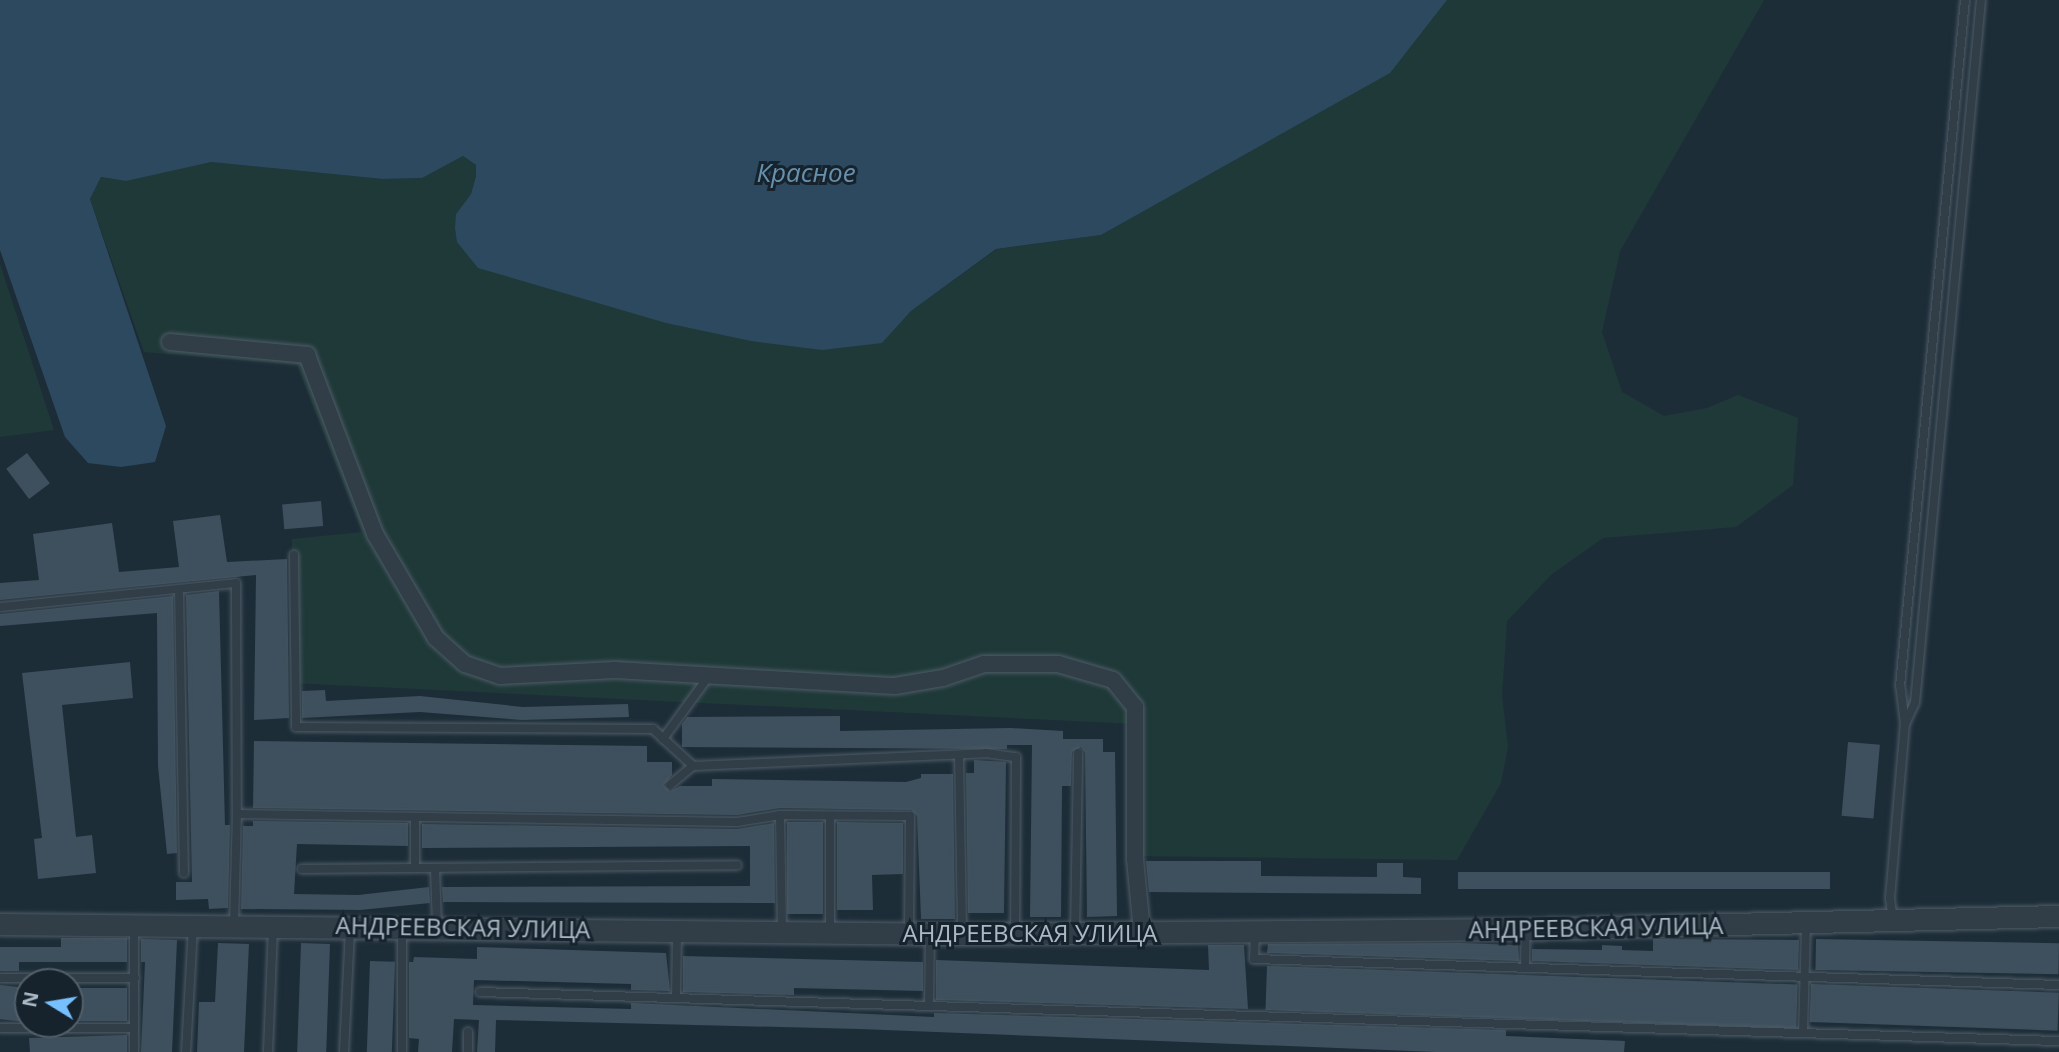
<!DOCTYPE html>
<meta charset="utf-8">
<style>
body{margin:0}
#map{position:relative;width:2059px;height:1052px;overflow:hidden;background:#1d2d38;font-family:"Open Sans",sans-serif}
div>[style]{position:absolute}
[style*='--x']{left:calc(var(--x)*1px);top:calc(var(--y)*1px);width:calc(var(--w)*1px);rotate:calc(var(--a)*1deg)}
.green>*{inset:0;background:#1f3938}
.water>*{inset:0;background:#2c495f}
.building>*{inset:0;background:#3e505d;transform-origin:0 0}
.roads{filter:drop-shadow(0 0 2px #4e5c67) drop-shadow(0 0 2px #4e5c67)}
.service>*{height:8px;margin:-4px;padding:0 4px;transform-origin:4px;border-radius:4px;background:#313e48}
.minor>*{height:16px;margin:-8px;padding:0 8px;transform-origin:8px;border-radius:8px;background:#313e48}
.tertiary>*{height:21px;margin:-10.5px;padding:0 10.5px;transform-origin:10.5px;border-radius:10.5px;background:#313e48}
span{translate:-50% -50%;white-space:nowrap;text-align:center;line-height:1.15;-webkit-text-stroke:6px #17232c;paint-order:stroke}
.street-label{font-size:24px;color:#aab9c6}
.water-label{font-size:26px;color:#6790ad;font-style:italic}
.north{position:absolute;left:14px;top:968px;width:70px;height:70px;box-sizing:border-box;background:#17232c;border:2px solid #525f6a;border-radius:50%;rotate:281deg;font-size:19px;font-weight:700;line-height:28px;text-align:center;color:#aab9c6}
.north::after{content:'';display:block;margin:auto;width:24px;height:32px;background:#76c0ff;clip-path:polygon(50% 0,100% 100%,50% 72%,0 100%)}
</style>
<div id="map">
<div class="green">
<div style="clip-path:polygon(1447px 0,1764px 0,1620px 251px,1602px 332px,1622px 392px,1664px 416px,1707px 408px,1738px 395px,1798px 418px,1793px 485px,1736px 527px,1603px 538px,1552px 574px,1507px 621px,1502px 696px,1508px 747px,1501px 783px,1457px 860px,1139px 856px,1136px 724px,292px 683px,292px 539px,362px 532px,297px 365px,144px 352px,90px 199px,101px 177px,126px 181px,181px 165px,211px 162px,383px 179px,421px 178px,463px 156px,476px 165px,476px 176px,471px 194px,456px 214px,457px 242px,882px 343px,911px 311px,997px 249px,1101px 235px,1389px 73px)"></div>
<div style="clip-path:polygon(0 264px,54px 430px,0 437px)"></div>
</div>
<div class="water">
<div style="clip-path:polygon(0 0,1447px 0,1390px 73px,1101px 235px,996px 249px,911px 311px,882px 343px,822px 350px,751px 341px,666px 323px,478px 268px,457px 242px,455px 228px,456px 214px,471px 194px,476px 176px,476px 165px,463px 156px,422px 178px,383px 179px,211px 162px,126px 181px,101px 177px,90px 199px,166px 426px,155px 462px,121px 467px,88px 463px,65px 437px,0 250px)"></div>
</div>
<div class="building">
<div style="left:27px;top:453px;width:38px;height:26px;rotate:53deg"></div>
<div style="left:321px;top:501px;width:25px;height:39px;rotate:85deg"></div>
<div style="clip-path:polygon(220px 515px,227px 562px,287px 559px,289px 718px,254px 720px,256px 575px,0 600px,0 583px,39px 580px,33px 534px,112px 523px,119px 572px,179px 567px,173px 521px)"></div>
<div style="clip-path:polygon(219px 591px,225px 825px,230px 825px,228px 908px,209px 909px,208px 899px,176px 900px,176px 882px,192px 882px,186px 595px)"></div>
<div style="clip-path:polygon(173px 596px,177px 853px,167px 854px,158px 766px,157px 613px,0 626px,0 614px)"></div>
<div style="clip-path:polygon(130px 662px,133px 698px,62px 705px,76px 837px,92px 835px,96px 873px,38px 879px,34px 839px,42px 838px,22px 673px)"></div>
<div style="clip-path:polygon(325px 690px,326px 701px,420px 696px,523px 707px,628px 704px,629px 717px,522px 720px,420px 712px,302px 718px,302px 691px)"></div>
<div style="clip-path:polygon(840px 716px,840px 731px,1011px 728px,1063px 731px,1063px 739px,1103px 739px,1103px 752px,1115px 752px,1117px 916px,1087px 917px,1085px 753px,1081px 747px,1072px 752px,1071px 786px,1062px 786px,1061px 917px,1030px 917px,1032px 745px,1007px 745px,1007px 749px,682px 747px,682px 724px,687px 717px)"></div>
<div style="clip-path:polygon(254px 741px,647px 746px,647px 762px,672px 762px,672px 775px,664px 785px,670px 791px,680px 786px,712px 786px,712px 779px,906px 782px,921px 778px,921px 774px,953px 774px,955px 919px,921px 919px,917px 816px,911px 810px,780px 808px,737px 815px,253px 808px)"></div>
<div style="left:1848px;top:742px;width:32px;height:74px;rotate:5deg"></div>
<div style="clip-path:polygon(974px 760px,1006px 762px,1004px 913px,968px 913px,966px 773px,974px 773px)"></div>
<div style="clip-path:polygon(253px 821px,408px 823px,408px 846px,297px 844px,294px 894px,358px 895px,429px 887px,430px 903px,360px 910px,241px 909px,243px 826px,253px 826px)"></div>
<div style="left:787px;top:822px;width:36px;height:92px"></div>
<div style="clip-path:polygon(837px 822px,903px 823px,903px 874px,872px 875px,873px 910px,837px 910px)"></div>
<div style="clip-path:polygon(774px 823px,775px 903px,443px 902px,442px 887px,750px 886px,750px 846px,422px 848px,422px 824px,737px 829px)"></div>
<div style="clip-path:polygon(1146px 861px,1261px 861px,1261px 876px,1377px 877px,1377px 863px,1403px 863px,1403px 877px,1421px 878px,1421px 894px,1149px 892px)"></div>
<div style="left:1830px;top:872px;width:17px;height:372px;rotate:90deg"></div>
<div style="clip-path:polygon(61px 938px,127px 938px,127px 962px,19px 962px,19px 971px,0 971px,0 947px,61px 947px)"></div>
<div style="clip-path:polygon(141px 939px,177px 940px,172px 1052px,141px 1052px,145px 962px,141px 962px)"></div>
<div style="clip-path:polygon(1653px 939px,1799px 940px,1798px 970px,1532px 961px,1532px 949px,1602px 950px,1602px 945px,1622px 946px,1622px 950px,1653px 951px)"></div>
<div style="left:1816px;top:939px;width:243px;height:31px;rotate:1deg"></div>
<div style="clip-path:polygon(218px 943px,249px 944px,244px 1052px,197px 1052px,199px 1002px,215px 1002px)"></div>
<div style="left:301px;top:943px;width:29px;height:109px;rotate:2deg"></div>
<div style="clip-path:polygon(1459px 943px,1518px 945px,1519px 961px,1267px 953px,1268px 944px)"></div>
<div style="clip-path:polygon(1208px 945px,1244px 945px,1248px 1009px,936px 1000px,936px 960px,1209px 970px)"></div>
<div style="clip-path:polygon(477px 947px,666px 953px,670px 991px,631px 990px,631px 984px,474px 980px,473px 1005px,631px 1009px,631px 1003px,934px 1017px,934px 1013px,1506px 1030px,1506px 1036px,1625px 1041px,1624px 1052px,1436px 1052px,860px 1029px,496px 1020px,495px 1052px,477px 1052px,479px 1020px,454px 1019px,452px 1052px,418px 1052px,419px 1039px,409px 1038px,409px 962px,413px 962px,414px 957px,477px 959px)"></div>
<div style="clip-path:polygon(683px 956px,923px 962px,923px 991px,794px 988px,794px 995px,683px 992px)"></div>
<div style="left:370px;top:961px;width:25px;height:91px;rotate:2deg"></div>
<div style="left:1267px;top:966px;width:531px;height:44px;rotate:2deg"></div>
<div style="left:1811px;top:984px;width:248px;height:38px;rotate:2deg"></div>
<div style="left:0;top:985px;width:28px;height:34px;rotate:6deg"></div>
<div style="left:70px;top:988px;width:57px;height:33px"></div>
<div style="clip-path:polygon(127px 1035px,127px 1052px,30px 1052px,29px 1038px)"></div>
</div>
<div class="roads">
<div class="service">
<div style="--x:294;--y:555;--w:172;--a:89.3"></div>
<div style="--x:296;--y:727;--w:357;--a:0.3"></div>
<div style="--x:653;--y:729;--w:54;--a:42.8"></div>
<div style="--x:179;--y:590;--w:283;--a:89"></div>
<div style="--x:0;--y:607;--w:237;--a:-5.8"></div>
<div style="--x:236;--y:583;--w:231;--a:89.8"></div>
<div style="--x:1905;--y:724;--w:23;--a:-65"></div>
<div style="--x:1915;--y:703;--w:706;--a:-84.64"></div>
<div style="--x:663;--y:739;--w:78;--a:-53.9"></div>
<div style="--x:959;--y:755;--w:176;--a:89"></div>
<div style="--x:670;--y:785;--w:30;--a:-40"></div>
<div style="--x:693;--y:766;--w:293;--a:-2.5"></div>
<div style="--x:986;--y:753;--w:30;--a:8"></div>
<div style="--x:1016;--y:757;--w:176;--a:90.3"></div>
<div style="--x:780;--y:815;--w:115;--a:89"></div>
<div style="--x:830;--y:819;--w:112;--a:90"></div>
<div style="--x:415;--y:868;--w:49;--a:-90"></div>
<div style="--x:435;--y:868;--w:57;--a:88"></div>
<div style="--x:302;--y:869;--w:435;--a:-0.5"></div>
<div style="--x:1893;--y:920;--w:22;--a:-98"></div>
<div style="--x:1890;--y:898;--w:175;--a:-85.1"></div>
<div style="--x:1905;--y:724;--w:38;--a:-97"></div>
<div style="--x:1900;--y:686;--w:689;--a:-84.59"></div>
<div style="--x:234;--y:925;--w:111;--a:-88.5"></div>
<div style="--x:237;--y:814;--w:500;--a:0.92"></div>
<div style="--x:737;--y:822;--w:44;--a:-9.2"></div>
<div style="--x:780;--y:815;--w:130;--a:0.4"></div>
<div style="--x:910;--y:816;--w:115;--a:90.5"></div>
<div style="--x:402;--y:929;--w:123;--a:90"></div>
<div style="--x:1255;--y:931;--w:28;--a:92"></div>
<div style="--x:1254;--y:959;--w:805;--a:1.85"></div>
<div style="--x:1075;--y:932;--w:179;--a:-89"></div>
<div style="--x:1525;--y:968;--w:39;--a:-89"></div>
<div style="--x:0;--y:978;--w:135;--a:0"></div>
<div style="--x:480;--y:992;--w:1580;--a:1.78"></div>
<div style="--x:676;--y:998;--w:67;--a:-89.1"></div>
<div style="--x:929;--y:1006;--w:71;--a:-89.2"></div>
<div style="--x:0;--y:1028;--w:134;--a:0"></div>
<div style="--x:1803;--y:1033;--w:109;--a:-88.4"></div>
<div style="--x:134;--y:1052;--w:124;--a:-90"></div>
<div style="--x:186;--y:1052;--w:126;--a:-86.8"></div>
<div style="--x:268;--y:1052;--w:124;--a:-87.7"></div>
<div style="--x:344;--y:1052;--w:123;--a:-87.2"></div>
<div style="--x:468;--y:1052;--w:20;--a:-90"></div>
</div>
<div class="minor">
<div style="--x:170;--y:342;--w:138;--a:5.4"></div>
<div style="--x:307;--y:355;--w:191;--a:69.2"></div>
<div style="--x:375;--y:534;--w:121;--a:59.6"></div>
<div style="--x:436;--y:638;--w:39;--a:42"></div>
<div style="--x:465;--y:664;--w:37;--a:19"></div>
<div style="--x:500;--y:676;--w:115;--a:-3"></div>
<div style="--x:615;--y:670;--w:280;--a:3.3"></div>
<div style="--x:895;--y:686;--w:49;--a:-9.5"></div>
<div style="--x:943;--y:678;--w:43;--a:-18.9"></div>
<div style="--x:984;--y:664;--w:74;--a:0"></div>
<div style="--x:1058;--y:664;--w:57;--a:16.2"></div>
<div style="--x:1113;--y:680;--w:35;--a:51"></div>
<div style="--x:1135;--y:707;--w:152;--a:90"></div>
<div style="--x:1135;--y:859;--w:73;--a:84.5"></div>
</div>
<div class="tertiary">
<div style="--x:0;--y:924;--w:962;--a:0.6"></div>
<div style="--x:962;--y:934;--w:564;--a:-0.51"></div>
<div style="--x:1526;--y:929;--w:533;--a:-1.4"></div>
</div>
</div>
<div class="street-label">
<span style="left:463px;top:927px;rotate:1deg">АНДРЕЕВСКАЯ УЛИЦА</span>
<span style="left:1596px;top:927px;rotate:-1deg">АНДРЕЕВСКАЯ УЛИЦА</span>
<span style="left:1030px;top:933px">АНДРЕЕВСКАЯ УЛИЦА</span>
</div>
<div class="water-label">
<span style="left:806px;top:173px">Красное</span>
</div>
<div class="north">N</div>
</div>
